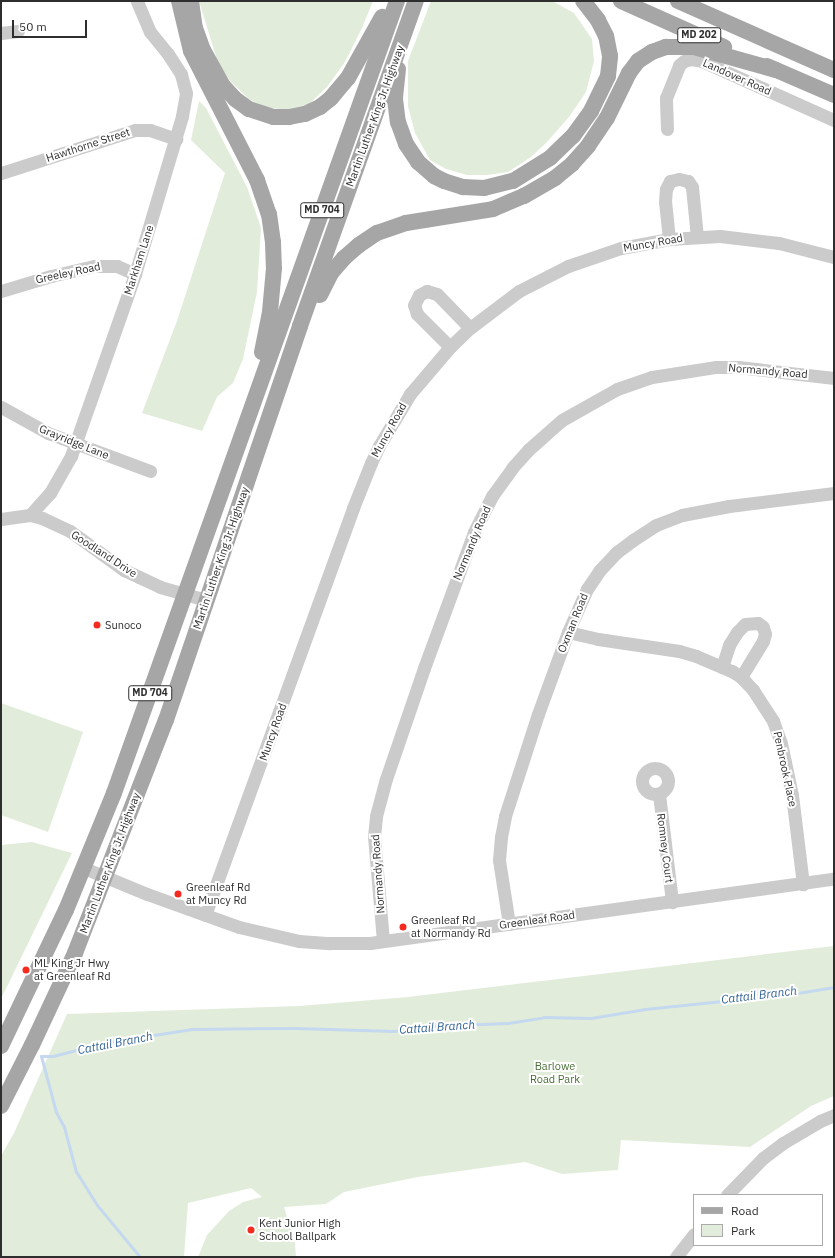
<!DOCTYPE html>
<style>
body{margin:0}
#map{position:relative;width:835px;height:1258px;overflow:hidden;background:#fff;font-family:"IBM Plex Sans",sans-serif}
div>[style]{position:absolute}
[style*='--x']{left:calc(var(--x)*1px);top:calc(var(--y)*1px);width:calc(var(--w)*1px);rotate:calc(var(--a)*1deg)}
.green>*{inset:0;background:#e1edda}
.stream>*{height:3px;margin:-1.5px;padding:0 1.5px;transform-origin:1.5px;border-radius:1.5px;background:#c4d8ef}
.minor>*{height:13px;margin:-6.5px;padding:0 6.5px;transform-origin:6.5px;border-radius:6.5px;background:#cbcbcb}
.minor>.ring{margin:-6.5px;padding:0;box-sizing:content-box;background:none;border:13px solid #cbcbcb;border-radius:50%}
.major>*{height:16px;margin:-8px;padding:0 8px;transform-origin:8px;border-radius:8px;background:#a6a6a6}
.dots>*{width:11px;height:11px;translate:-50% -50%;box-sizing:border-box;border:2px solid #fff;border-radius:50%}
span{translate:-50% -50%;white-space:nowrap;text-align:center;line-height:1.15;-webkit-text-stroke:4px #fff;paint-order:stroke}
.shield-label span{padding:1px 3px;background:#fff;border:1px solid;border-radius:3px;-webkit-text-stroke-width:0}
.shield-label{font-size:10px;color:#2e2e2e;font-weight:700}
.street-label{font-size:11px;color:#2e2e2e}
.poi-label{font-size:11px;color:#2e2e2e}
.left{translate:0 -50%;text-align:left}
.park-label{font-size:11px;color:#496e37}
.water-label{font-size:12px;color:#346497;font-style:italic}
.frame{position:absolute;inset:0;border:2px solid #2e2e2e;pointer-events:none}
.legend{position:absolute;left:693px;top:1194px;width:130px;height:52px;box-sizing:border-box;background:#fff;border:1px solid #ababab;margin:0;padding:5px 7px;list-style:none;font-size:12px;color:#2e2e2e}
.legend li{display:flex;align-items:center;gap:8px;height:20px}
.legend b{width:20px;border:1px solid #ababab}
.scale{position:absolute;left:12px;top:20px;width:75px;height:18px;box-sizing:border-box;border:2px solid #2e2e2e;border-top:0;padding-left:5px;font-size:12px;line-height:14px;white-space:nowrap;color:#2e2e2e;-webkit-text-stroke:3px #fff;paint-order:stroke}
</style>
<div id="map">
<div class="green">
<div style="clip-path:polygon(199px 1px,373px 1px,362px 28px,345px 62px,327px 87px,309px 104px,286px 110px,265px 107px,249px 99px,231px 82px,218px 63px)"></div>
<div style="clip-path:polygon(431px 1px,552px 1px,574px 13px,592px 39px,594px 61px,586px 92px,569px 117px,547px 142px,531px 157px,508px 172px,487px 175px,467px 175px,446px 169px,430px 160px,415px 133px,408px 106px,408px 61px)"></div>
<div style="clip-path:polygon(199px 101px,206px 108px,247px 187px,261px 228px,257px 292px,243px 359px,233px 383px,217px 397px,202px 431px,142px 413px,177px 321px,225px 173px,191px 140px)"></div>
<div style="clip-path:polygon(1px 703px,83px 732px,48px 832px,1px 815px)"></div>
<div style="clip-path:polygon(32px 842px,72px 853px,1px 999px,1px 845px)"></div>
<div style="clip-path:polygon(834px 946px,834px 1096px,811px 1106px,750px 1147px,621px 1140px,618px 1170px,562px 1174px,525px 1162px,418px 1177px,344px 1192px,326px 1204px,284px 1207px,295px 1243px,296px 1257px,198px 1257px,207px 1235px,229px 1211px,243px 1202px,262px 1197px,251px 1188px,188px 1203px,184px 1257px,1px 1257px,1px 1156px,14px 1133px,67px 1014px,299px 1006px,408px 997px)"></div>
</div>
<div class="stream">
<div style="--x:140;--y:1257;--w:67;--a:-129.6"></div>
<div style="--x:97;--y:1205;--w:39;--a:-122"></div>
<div style="--x:76;--y:1172;--w:47;--a:-104.9"></div>
<div style="--x:64;--y:1127;--w:17;--a:-118"></div>
<div style="--x:56;--y:1112;--w:58;--a:-105"></div>
<div style="--x:41;--y:1056;--w:12;--a:0"></div>
<div style="--x:53;--y:1056;--w:52;--a:-14.6"></div>
<div style="--x:103;--y:1043;--w:90;--a:-8.9"></div>
<div style="--x:192;--y:1029;--w:103;--a:-0.6"></div>
<div style="--x:295;--y:1028;--w:99;--a:1.7"></div>
<div style="--x:394;--y:1031;--w:34;--a:-8"></div>
<div style="--x:428;--y:1026;--w:80;--a:-2.1"></div>
<div style="--x:508;--y:1023;--w:36;--a:-9"></div>
<div style="--x:544;--y:1017;--w:47;--a:1.2"></div>
<div style="--x:591;--y:1018;--w:55;--a:-9.5"></div>
<div style="--x:645;--y:1009;--w:147;--a:-5.9"></div>
<div style="--x:791;--y:994;--w:44;--a:-9.2"></div>
</div>
<div class="minor">
<div style="--x:1;--y:33;--w:17;--a:-7"></div>
<div style="--x:667;--y:129;--w:31;--a:-92"></div>
<div style="--x:666;--y:98;--w:35;--a:-68"></div>
<div style="--x:679;--y:65;--w:6;--a:-39"></div>
<div style="--x:684;--y:61;--w:7;--a:-16"></div>
<div style="--x:691;--y:59;--w:11;--a:10"></div>
<div style="--x:702;--y:61;--w:145;--a:24.1"></div>
<div style="--x:1;--y:173;--w:141;--a:-17.8"></div>
<div style="--x:135;--y:130;--w:15;--a:0"></div>
<div style="--x:150;--y:130;--w:28;--a:19"></div>
<div style="--x:669;--y:239;--w:37;--a:-96"></div>
<div style="--x:665;--y:202;--w:13;--a:-86"></div>
<div style="--x:666;--y:189;--w:9;--a:-63"></div>
<div style="--x:670;--y:181;--w:9;--a:-13"></div>
<div style="--x:679;--y:179;--w:9;--a:13"></div>
<div style="--x:688;--y:181;--w:7;--a:56"></div>
<div style="--x:692;--y:187;--w:50;--a:84.3"></div>
<div style="--x:1;--y:291;--w:52;--a:-16.7"></div>
<div style="--x:51;--y:276;--w:44;--a:-13.1"></div>
<div style="--x:94;--y:266;--w:23;--a:0"></div>
<div style="--x:117;--y:266;--w:20;--a:24"></div>
<div style="--x:450;--y:347;--w:47;--a:-135"></div>
<div style="--x:417;--y:314;--w:9;--a:-108"></div>
<div style="--x:414;--y:305;--w:11;--a:-63"></div>
<div style="--x:419;--y:295;--w:9;--a:-27"></div>
<div style="--x:427;--y:291;--w:10;--a:17"></div>
<div style="--x:437;--y:294;--w:47;--a:45.9"></div>
<div style="--x:1;--y:407;--w:54;--a:29"></div>
<div style="--x:48;--y:433;--w:109;--a:20.4"></div>
<div style="--x:30;--y:515;--w:30;--a:-48"></div>
<div style="--x:50;--y:493;--w:43;--a:-60.4"></div>
<div style="--x:71;--y:456;--w:193;--a:-70.6"></div>
<div style="--x:135;--y:274;--w:165;--a:-73.4"></div>
<div style="--x:182;--y:116;--w:23;--a:-80"></div>
<div style="--x:186;--y:93;--w:20;--a:-105"></div>
<div style="--x:181;--y:74;--w:24;--a:-123"></div>
<div style="--x:168;--y:54;--w:28;--a:-129"></div>
<div style="--x:150;--y:32;--w:34;--a:-113"></div>
<div style="--x:1;--y:519;--w:29;--a:-8"></div>
<div style="--x:30;--y:515;--w:12;--a:14"></div>
<div style="--x:42;--y:518;--w:31;--a:25"></div>
<div style="--x:70;--y:531;--w:67;--a:35.8"></div>
<div style="--x:124;--y:570;--w:17;--a:25"></div>
<div style="--x:139;--y:577;--w:23;--a:25"></div>
<div style="--x:160;--y:587;--w:48;--a:15.8"></div>
<div style="--x:568;--y:632;--w:31;--a:13"></div>
<div style="--x:598;--y:639;--w:82;--a:8.4"></div>
<div style="--x:679;--y:651;--w:18;--a:16"></div>
<div style="--x:696;--y:656;--w:39;--a:23"></div>
<div style="--x:732;--y:671;--w:11;--a:34"></div>
<div style="--x:741;--y:677;--w:18;--a:47"></div>
<div style="--x:753;--y:690;--w:37;--a:57"></div>
<div style="--x:773;--y:721;--w:23;--a:70"></div>
<div style="--x:781;--y:743;--w:53;--a:78.1"></div>
<div style="--x:792;--y:795;--w:90;--a:83"></div>
<div style="--x:722;--y:667;--w:23;--a:-72"></div>
<div style="--x:729;--y:645;--w:15;--a:-58"></div>
<div style="--x:737;--y:632;--w:11;--a:-45"></div>
<div style="--x:745;--y:624;--w:13;--a:-4"></div>
<div style="--x:758;--y:623;--w:6;--a:39"></div>
<div style="--x:763;--y:627;--w:7;--a:74"></div>
<div style="--x:765;--y:634;--w:7;--a:106"></div>
<div style="--x:763;--y:641;--w:42;--a:121.4"></div>
<div class="ring" style="left:642px;top:768px;width:13px;height:13px"></div>
<div style="--x:659;--y:794;--w:109;--a:83.1"></div>
<div style="--x:84;--y:868;--w:68;--a:22.4"></div>
<div style="--x:147;--y:894;--w:98;--a:19.7"></div>
<div style="--x:239;--y:927;--w:62;--a:13.1"></div>
<div style="--x:299;--y:941;--w:31;--a:4"></div>
<div style="--x:330;--y:943;--w:40;--a:0"></div>
<div style="--x:370;--y:943;--w:468;--a:-7.9"></div>
<div style="--x:205;--y:915;--w:433;--a:-70"></div>
<div style="--x:353;--y:508;--w:48;--a:-68.2"></div>
<div style="--x:371;--y:463;--w:19;--a:-65"></div>
<div style="--x:379;--y:446;--w:61;--a:-59.2"></div>
<div style="--x:410;--y:394;--w:62;--a:-49.6"></div>
<div style="--x:450;--y:347;--w:28;--a:-44"></div>
<div style="--x:470;--y:328;--w:61;--a:-37.1"></div>
<div style="--x:519;--y:291;--w:55;--a:-27"></div>
<div style="--x:568;--y:266;--w:56;--a:-18.8"></div>
<div style="--x:621;--y:248;--w:49;--a:-10.6"></div>
<div style="--x:669;--y:239;--w:51;--a:-3.4"></div>
<div style="--x:720;--y:236;--w:59;--a:6.8"></div>
<div style="--x:779;--y:243;--w:57;--a:14.3"></div>
<div style="--x:509;--y:924;--w:65;--a:-98.9"></div>
<div style="--x:499;--y:860;--w:23;--a:-85"></div>
<div style="--x:501;--y:837;--w:21;--a:-79"></div>
<div style="--x:505;--y:816;--w:107;--a:-72.1"></div>
<div style="--x:538;--y:714;--w:87;--a:-69.9"></div>
<div style="--x:568;--y:632;--w:47;--a:-66.2"></div>
<div style="--x:587;--y:589;--w:22;--a:-56"></div>
<div style="--x:599;--y:571;--w:26;--a:-47"></div>
<div style="--x:617;--y:552;--w:20;--a:-37"></div>
<div style="--x:633;--y:540;--w:27;--a:-33"></div>
<div style="--x:656;--y:525;--w:28;--a:-21"></div>
<div style="--x:682;--y:515;--w:48;--a:-10.8"></div>
<div style="--x:729;--y:506;--w:106;--a:-7.1"></div>
<div style="--x:383;--y:941;--w:105;--a:-94.9"></div>
<div style="--x:374;--y:836;--w:20;--a:-84"></div>
<div style="--x:376;--y:816;--w:38;--a:-75"></div>
<div style="--x:386;--y:779;--w:117;--a:-71.1"></div>
<div style="--x:424;--y:668;--w:145;--a:-69.8"></div>
<div style="--x:474;--y:532;--w:40;--a:-63.4"></div>
<div style="--x:492;--y:496;--w:34;--a:-54"></div>
<div style="--x:512;--y:468;--w:24;--a:-48"></div>
<div style="--x:528;--y:450;--w:45;--a:-41.4"></div>
<div style="--x:562;--y:420;--w:63;--a:-29.4"></div>
<div style="--x:617;--y:389;--w:37;--a:-19"></div>
<div style="--x:652;--y:377;--w:65;--a:-8.9"></div>
<div style="--x:716;--y:367;--w:22;--a:0"></div>
<div style="--x:738;--y:367;--w:97;--a:6.5"></div>
<div style="--x:727;--y:1195;--w:52;--a:-45.8"></div>
<div style="--x:763;--y:1158;--w:25;--a:-37"></div>
<div style="--x:783;--y:1143;--w:43;--a:-30.7"></div>
<div style="--x:820;--y:1121;--w:15;--a:-23"></div>
<div style="--x:676;--y:1257;--w:29;--a:-52"></div>
</div>
<div class="major">
<div style="--x:179;--y:1;--w:51;--a:76.5"></div>
<div style="--x:191;--y:51;--w:145;--a:62.9"></div>
<div style="--x:257;--y:180;--w:36;--a:71"></div>
<div style="--x:269;--y:214;--w:28;--a:82"></div>
<div style="--x:273;--y:242;--w:26;--a:88"></div>
<div style="--x:274;--y:268;--w:44;--a:95.2"></div>
<div style="--x:270;--y:312;--w:41;--a:101.3"></div>
<div style="--x:191;--y:1;--w:27;--a:82"></div>
<div style="--x:195;--y:28;--w:23;--a:70"></div>
<div style="--x:203;--y:50;--w:41;--a:60.9"></div>
<div style="--x:223;--y:86;--w:18;--a:47"></div>
<div style="--x:235;--y:99;--w:17;--a:36"></div>
<div style="--x:249;--y:109;--w:26;--a:18"></div>
<div style="--x:274;--y:117;--w:15;--a:0"></div>
<div style="--x:289;--y:117;--w:16;--a:-11"></div>
<div style="--x:305;--y:114;--w:17;--a:-25"></div>
<div style="--x:320;--y:107;--w:14;--a:-39"></div>
<div style="--x:331;--y:98;--w:26;--a:-50"></div>
<div style="--x:348;--y:78;--w:70;--a:-60.9"></div>
<div style="--x:621;--y:1;--w:113;--a:24.1"></div>
<div style="--x:678;--y:1;--w:171;--a:23.9"></div>
<div style="--x:767;--y:66;--w:73;--a:23.4"></div>
<div style="--x:398;--y:69;--w:30;--a:96"></div>
<div style="--x:395;--y:99;--w:23;--a:83"></div>
<div style="--x:398;--y:122;--w:23;--a:70"></div>
<div style="--x:406;--y:144;--w:22;--a:56"></div>
<div style="--x:418;--y:162;--w:21;--a:41"></div>
<div style="--x:434;--y:176;--w:11;--a:27"></div>
<div style="--x:444;--y:181;--w:20;--a:18"></div>
<div style="--x:463;--y:187;--w:21;--a:3"></div>
<div style="--x:484;--y:188;--w:30;--a:-14"></div>
<div style="--x:513;--y:181;--w:44;--a:-31.9"></div>
<div style="--x:550;--y:158;--w:32;--a:-44"></div>
<div style="--x:573;--y:136;--w:31;--a:-54"></div>
<div style="--x:591;--y:111;--w:39;--a:-64"></div>
<div style="--x:608;--y:76;--w:20;--a:-84"></div>
<div style="--x:610;--y:56;--w:20;--a:-101"></div>
<div style="--x:606;--y:36;--w:18;--a:-117"></div>
<div style="--x:598;--y:20;--w:24;--a:-128"></div>
<div style="--x:320;--y:295;--w:25;--a:-63"></div>
<div style="--x:331;--y:273;--w:20;--a:-49"></div>
<div style="--x:344;--y:258;--w:20;--a:-41"></div>
<div style="--x:359;--y:245;--w:22;--a:-34"></div>
<div style="--x:377;--y:233;--w:31;--a:-19"></div>
<div style="--x:406;--y:223;--w:88;--a:-9.1"></div>
<div style="--x:493;--y:209;--w:34;--a:-23"></div>
<div style="--x:524;--y:196;--w:36;--a:-30"></div>
<div style="--x:555;--y:178;--w:22;--a:-39"></div>
<div style="--x:572;--y:164;--w:24;--a:-48"></div>
<div style="--x:588;--y:146;--w:34;--a:-56"></div>
<div style="--x:607;--y:118;--w:50;--a:-63.9"></div>
<div style="--x:629;--y:73;--w:15;--a:-53"></div>
<div style="--x:638;--y:61;--w:17;--a:-33"></div>
<div style="--x:652;--y:52;--w:15;--a:-20"></div>
<div style="--x:666;--y:47;--w:28;--a:0"></div>
<div style="--x:694;--y:47;--w:85;--a:15.7"></div>
<div style="--x:1;--y:1046;--w:151;--a:-64.5"></div>
<div style="--x:66;--y:910;--w:126;--a:-67.7"></div>
<div style="--x:114;--y:793;--w:841;--a:-70.34"></div>
<div style="--x:1;--y:1106;--w:68;--a:-63.1"></div>
<div style="--x:32;--y:1045;--w:102;--a:-64.9"></div>
<div style="--x:75;--y:953;--w:250;--a:-68.7"></div>
<div style="--x:166;--y:720;--w:416;--a:-71.2"></div>
<div style="--x:300;--y:326;--w:345;--a:-70.4"></div>
</div>
<div class="dots">
<div style="left:97px;top:625px;background:#f62a1e"></div>
<div style="left:178px;top:894px;background:#f62a1e"></div>
<div style="left:403px;top:927px;background:#f62a1e"></div>
<div style="left:26px;top:970px;background:#f62a1e"></div>
<div style="left:251px;top:1230px;background:#f62a1e"></div>
</div>
<div class="shield-label">
<span style="left:699px;top:35px">MD 202</span>
<span style="left:322px;top:210px">MD 704</span>
<span style="left:150px;top:693px">MD 704</span>
</div>
<div class="street-label">
<span style="left:737px;top:77px;rotate:24deg">Landover Road</span>
<span style="left:375px;top:116px;rotate:-70deg">Martin Luther King Jr. Highway</span>
<span style="left:88px;top:145px;rotate:-18deg">Hawthorne Street</span>
<span style="left:653px;top:243px;rotate:-10deg">Muncy Road</span>
<span style="left:139px;top:260px;rotate:-72deg">Markham Lane</span>
<span style="left:68px;top:273px;rotate:-12deg">Greeley Road</span>
<span style="left:768px;top:371px;rotate:5deg">Normandy Road</span>
<span style="left:389px;top:430px;rotate:-61deg">Muncy Road</span>
<span style="left:74px;top:442px;rotate:22deg">Grayridge Lane</span>
<span style="left:472px;top:543px;rotate:-67deg">Normandy Road</span>
<span style="left:104px;top:554px;rotate:33deg">Goodland Drive</span>
<span style="left:221px;top:558px;rotate:-71deg">Martin Luther King Jr. Highway</span>
<span style="left:573px;top:623px;rotate:-68deg">Oxman Road</span>
<span style="left:273px;top:732px;rotate:-70deg">Muncy Road</span>
<span style="left:785px;top:769px;rotate:78deg">Penbrook Place</span>
<span style="left:665px;top:848px;rotate:83deg">Romney Court</span>
<span style="left:110px;top:863px;rotate:-69deg">Martin Luther King Jr. Highway</span>
<span style="left:378px;top:874px;rotate:-94deg">Normandy Road</span>
<span style="left:537px;top:920px;rotate:-8deg">Greenleaf Road</span>
</div>
<div class="poi-label">
<span class="left" style="left:105px;top:625px">Sunoco</span>
<span class="left" style="left:186px;top:894px">Greenleaf Rd<br>at Muncy Rd</span>
<span class="left" style="left:411px;top:927px">Greenleaf Rd<br>at Normandy Rd</span>
<span class="left" style="left:34px;top:970px">ML King Jr Hwy<br>at Greenleaf Rd</span>
<span class="left" style="left:259px;top:1230px">Kent Junior High<br>School Ballpark</span>
</div>
<div class="park-label">
<span style="left:555px;top:1073px">Barlowe<br>Road Park</span>
</div>
<div class="water-label">
<span style="left:759px;top:995px;rotate:-7deg">Cattail Branch</span>
<span style="left:437px;top:1027px;rotate:-4deg">Cattail Branch</span>
<span style="left:115px;top:1043px;rotate:-11deg">Cattail Branch</span>
</div>
<div class="frame"></div>
<ul class="legend">
<li><b style="height:5px;background:#a6a6a6"></b>Road</li>
<li><b style="height:11px;background:#e1edda"></b>Park</li>
</ul>
<div class="scale">50 m</div>
</div>
